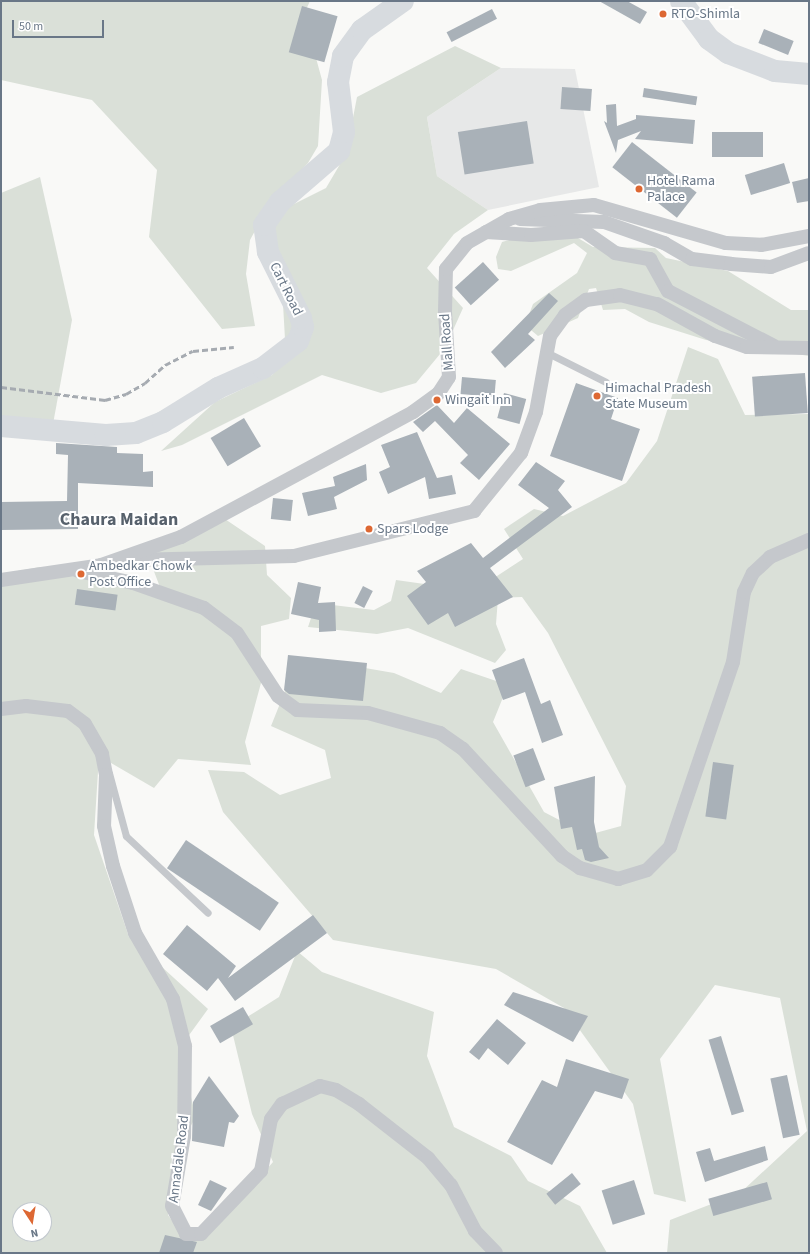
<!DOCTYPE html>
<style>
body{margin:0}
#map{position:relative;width:810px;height:1254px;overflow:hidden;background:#f9f9f7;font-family:"Source Sans 3",sans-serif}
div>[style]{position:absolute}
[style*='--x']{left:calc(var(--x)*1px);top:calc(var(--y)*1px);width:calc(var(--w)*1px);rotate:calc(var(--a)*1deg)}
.built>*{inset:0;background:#e7e8e8}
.green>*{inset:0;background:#dae0d8}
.building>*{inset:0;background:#a9b1b8;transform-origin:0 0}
.service>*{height:7px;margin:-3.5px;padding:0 3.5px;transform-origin:3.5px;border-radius:3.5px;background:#c5c8cc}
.minor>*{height:14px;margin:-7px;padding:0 7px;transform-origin:7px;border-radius:7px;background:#c5c8cc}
.primary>*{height:22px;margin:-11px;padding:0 11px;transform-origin:11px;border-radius:11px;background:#d7dbdf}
.rail>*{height:3px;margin-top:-1.5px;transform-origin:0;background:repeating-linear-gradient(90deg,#a6abb1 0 6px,transparent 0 9px)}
.dots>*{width:11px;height:11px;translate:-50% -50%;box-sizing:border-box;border:2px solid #fff;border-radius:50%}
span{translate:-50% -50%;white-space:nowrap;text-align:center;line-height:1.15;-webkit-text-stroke:4px #fff;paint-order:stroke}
.poi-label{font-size:14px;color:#697787}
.left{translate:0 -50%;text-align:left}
.street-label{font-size:14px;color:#697787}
.district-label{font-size:18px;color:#57616c;font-weight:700}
.frame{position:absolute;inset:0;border:2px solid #697787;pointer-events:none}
.north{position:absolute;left:12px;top:1202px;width:40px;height:40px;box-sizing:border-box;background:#fff;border:1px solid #c3c9cf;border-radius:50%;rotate:168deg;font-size:11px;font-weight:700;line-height:16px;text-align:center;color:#697787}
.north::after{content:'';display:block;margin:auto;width:14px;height:18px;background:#dd6833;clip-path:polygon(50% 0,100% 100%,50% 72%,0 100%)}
.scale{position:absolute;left:12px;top:20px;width:92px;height:18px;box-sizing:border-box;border:2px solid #697787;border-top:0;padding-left:5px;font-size:12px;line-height:14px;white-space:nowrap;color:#697787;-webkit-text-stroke:3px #fff;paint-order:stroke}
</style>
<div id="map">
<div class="built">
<div style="clip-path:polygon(501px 68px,575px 69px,599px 187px,488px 210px,437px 176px,427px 117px)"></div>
</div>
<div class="green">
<div style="clip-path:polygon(1px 1px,310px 1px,304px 14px,322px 80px,318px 146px,308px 163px,269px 205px,250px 240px,246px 274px,255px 326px,222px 329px,149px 237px,157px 170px,92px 100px,1px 80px)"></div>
<div style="clip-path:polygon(455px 46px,501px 68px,427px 117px,437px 176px,488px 210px,454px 234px,427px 268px,463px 308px,445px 348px,416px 383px,381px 393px,322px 375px,182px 445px,161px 451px,215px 402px,272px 375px,286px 357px,283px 304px,266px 239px,286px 208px,326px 188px,346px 154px,357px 97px)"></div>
<div style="clip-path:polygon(40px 177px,72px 320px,53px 424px,1px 420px,1px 193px)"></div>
<div style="clip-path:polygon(558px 226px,593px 247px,655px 248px,666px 258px,728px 271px,791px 310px,809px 310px,809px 356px,706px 340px,649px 322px,625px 309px,603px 310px,596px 288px,589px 289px,578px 318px,538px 336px,525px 325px,533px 304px,577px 273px,587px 253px,574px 243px,511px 271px,498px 269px,496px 257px,502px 242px)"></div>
<div style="clip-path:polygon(688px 347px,718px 359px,745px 415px,809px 414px,809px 1253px,667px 1253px,670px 1220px,740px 1193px,807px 1131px,780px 998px,715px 985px,660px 1059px,686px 1202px,654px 1194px,633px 1104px,564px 1008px,496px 969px,333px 940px,223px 812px,208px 770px,244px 772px,280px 795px,331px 778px,325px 750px,271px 726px,291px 676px,342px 664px,394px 673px,441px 693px,461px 669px,508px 685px,493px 722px,544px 812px,588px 835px,621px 826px,626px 786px,548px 633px,522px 597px,498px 598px,496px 624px,506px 650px,495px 663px,408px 628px,377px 634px,308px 627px,316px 603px,374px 610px,391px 601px,396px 580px,474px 591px,523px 559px,504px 529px,534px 509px,563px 516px,626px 483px,657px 441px)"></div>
<div style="clip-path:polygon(evenodd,216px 513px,265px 546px,267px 575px,291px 598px,289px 619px,261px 626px,261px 683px,245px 742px,251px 765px,178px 759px,154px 788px,99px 756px,94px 835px,129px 937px,208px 1009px,179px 1049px,196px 1117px,172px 1158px,168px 1215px,185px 1239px,208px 1236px,273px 1162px,252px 1114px,231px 1027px,279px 997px,297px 951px,322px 972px,434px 1012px,427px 1056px,454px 1127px,511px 1156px,528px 1181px,580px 1206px,607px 1253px,1px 1253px,1px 574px,40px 567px,163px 595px,150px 561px,169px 538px,216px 513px,20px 1210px,44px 1210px,44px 1234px,20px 1234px,20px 1210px)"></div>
</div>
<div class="building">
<div style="clip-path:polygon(599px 1px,627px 1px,647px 12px,640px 24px)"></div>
<div style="left:302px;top:6px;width:37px;height:48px;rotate:16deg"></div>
<div style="left:492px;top:9px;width:11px;height:51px;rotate:63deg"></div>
<div style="left:764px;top:29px;width:32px;height:15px;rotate:22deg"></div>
<div style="left:562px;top:87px;width:30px;height:22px;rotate:4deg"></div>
<div style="left:644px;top:88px;width:54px;height:9px;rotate:9deg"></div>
<div style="clip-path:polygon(616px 104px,617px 126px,636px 119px,636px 115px,695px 120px,693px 144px,635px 139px,641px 131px,618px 140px,616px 153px,604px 121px,607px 123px,606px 105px)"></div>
<div style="left:527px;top:121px;width:43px;height:70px;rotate:81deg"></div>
<div style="left:763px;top:132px;width:25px;height:51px;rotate:90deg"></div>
<div style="left:632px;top:142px;width:82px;height:32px;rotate:38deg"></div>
<div style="left:784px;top:163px;width:21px;height:41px;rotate:73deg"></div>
<div style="clip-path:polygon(809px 178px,809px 201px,797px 203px,792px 182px)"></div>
<div style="left:483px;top:262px;width:24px;height:38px;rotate:48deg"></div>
<div style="clip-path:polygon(549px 293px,558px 301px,528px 334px,535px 340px,505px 368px,491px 352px)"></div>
<div style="left:805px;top:373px;width:40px;height:53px;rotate:86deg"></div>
<div style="left:462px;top:377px;width:34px;height:17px;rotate:5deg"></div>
<div style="clip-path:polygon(576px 383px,618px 398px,611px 419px,640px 429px,622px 481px,550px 456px)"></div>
<div style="left:504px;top:393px;width:23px;height:26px;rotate:15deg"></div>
<div style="clip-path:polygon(437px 405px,454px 423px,467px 408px,510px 444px,479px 480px,460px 463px,468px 455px,435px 421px,423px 432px,413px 422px)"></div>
<div style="left:244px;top:418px;width:33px;height:39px;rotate:59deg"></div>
<div style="clip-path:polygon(417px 432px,437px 478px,452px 475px,456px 494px,429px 499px,425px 477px,388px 494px,379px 472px,390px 467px,381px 445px)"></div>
<div style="clip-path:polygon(56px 443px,117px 447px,117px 453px,143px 454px,143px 472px,153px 471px,153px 487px,78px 483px,78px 529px,1px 530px,1px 502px,67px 501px,68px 455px,56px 454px)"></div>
<div style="clip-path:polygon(536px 462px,565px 481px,558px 490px,572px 507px,490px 568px,513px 597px,455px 627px,448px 613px,428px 625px,407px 596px,426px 582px,417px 571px,471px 543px,483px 558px,549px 508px,518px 485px)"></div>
<div style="clip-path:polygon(366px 464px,367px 480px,334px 497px,337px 509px,308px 516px,302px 493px,335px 486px,333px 477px)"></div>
<div style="left:273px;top:498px;width:20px;height:21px;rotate:6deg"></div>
<div style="clip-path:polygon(298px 582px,321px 587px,318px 603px,335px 602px,336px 631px,319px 632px,319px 620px,291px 614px)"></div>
<div style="left:363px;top:586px;width:11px;height:19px;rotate:27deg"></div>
<div style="left:77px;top:589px;width:41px;height:16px;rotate:8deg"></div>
<div style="clip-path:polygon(288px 655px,367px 663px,363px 701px,289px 694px,284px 690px)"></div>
<div style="clip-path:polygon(524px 658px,541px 704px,550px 700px,563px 735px,542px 743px,525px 692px,503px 700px,492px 670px)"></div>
<div style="left:533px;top:748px;width:34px;height:21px;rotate:69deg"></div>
<div style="left:713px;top:762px;width:21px;height:55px;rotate:8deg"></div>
<div style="clip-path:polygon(595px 776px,594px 822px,599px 847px,609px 858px,591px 862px,585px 860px,582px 849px,577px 850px,572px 827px,561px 829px,554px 787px)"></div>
<div style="left:186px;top:840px;width:112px;height:34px;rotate:34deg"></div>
<div style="clip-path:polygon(313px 915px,327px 933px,235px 1001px,218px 978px,207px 991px,163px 954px,187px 925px,236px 966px,228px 978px)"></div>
<div style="clip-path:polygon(513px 992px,588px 1016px,573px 1042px,504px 1005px)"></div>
<div style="left:243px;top:1007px;width:20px;height:38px;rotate:60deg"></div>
<div style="clip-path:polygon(497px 1019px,526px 1043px,508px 1065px,488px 1048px,479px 1060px,469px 1052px)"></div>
<div style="left:721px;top:1036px;width:79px;height:13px;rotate:73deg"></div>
<div style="clip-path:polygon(566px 1059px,629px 1079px,622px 1099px,595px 1091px,552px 1165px,507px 1142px,542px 1080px,557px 1087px)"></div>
<div style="left:787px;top:1075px;width:61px;height:17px;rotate:78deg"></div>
<div style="clip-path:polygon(209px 1076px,239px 1116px,234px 1123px,229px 1122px,224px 1147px,192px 1141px,193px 1102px)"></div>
<div style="clip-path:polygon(765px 1146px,768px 1160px,705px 1182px,696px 1152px,710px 1148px,714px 1161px)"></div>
<div style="left:572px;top:1173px;width:14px;height:33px;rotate:51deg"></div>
<div style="clip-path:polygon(210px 1180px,227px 1188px,211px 1211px,198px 1205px)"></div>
<div style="left:634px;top:1180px;width:36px;height:34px;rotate:72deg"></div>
<div style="left:767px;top:1182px;width:18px;height:61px;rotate:74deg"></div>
<div style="clip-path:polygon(165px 1235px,197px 1242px,193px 1253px,159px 1253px)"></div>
</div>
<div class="service">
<div style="--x:546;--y:352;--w:67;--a:26.6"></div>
<div style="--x:109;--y:773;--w:65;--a:74.9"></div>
<div style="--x:126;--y:836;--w:112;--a:43.2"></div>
</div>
<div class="minor">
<div style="--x:520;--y:219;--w:84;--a:2"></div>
<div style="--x:604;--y:222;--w:64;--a:19.3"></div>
<div style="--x:664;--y:243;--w:32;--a:30"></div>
<div style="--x:692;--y:259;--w:39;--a:7"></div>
<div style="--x:731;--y:264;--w:40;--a:4.3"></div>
<div style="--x:771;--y:267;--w:40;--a:-20.2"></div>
<div style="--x:486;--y:232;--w:45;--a:3.8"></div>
<div style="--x:531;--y:235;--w:53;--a:-4.3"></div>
<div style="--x:584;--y:231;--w:38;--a:35"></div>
<div style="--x:615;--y:253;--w:36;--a:10"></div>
<div style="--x:650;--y:259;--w:37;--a:61"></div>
<div style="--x:668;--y:291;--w:119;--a:27.4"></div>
<div style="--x:131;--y:560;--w:163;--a:-1.4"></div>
<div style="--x:294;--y:556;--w:186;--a:-14"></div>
<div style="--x:474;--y:511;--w:75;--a:-51"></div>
<div style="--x:521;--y:453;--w:44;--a:-69.9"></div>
<div style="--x:536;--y:412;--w:77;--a:-79.6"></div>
<div style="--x:550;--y:336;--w:26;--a:-54"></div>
<div style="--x:565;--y:315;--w:26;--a:-36"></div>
<div style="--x:586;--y:300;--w:34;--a:-8"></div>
<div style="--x:620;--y:295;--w:38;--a:14"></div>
<div style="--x:657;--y:304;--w:66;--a:28.9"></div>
<div style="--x:715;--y:336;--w:34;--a:19"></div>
<div style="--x:747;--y:347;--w:62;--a:0.9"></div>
<div style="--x:78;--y:571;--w:56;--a:12.3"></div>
<div style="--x:133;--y:583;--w:75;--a:19.4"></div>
<div style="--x:204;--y:608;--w:41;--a:37.1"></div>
<div style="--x:237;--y:633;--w:75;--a:56.9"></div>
<div style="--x:278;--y:696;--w:24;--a:36"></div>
<div style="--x:297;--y:710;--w:71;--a:2.4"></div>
<div style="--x:368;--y:713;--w:75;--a:15.5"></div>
<div style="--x:440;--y:733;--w:28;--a:35"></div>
<div style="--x:463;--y:749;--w:146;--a:47.2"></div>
<div style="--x:562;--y:856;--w:22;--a:34"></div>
<div style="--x:580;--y:868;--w:40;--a:16"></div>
<div style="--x:618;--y:879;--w:30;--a:-17"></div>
<div style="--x:647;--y:870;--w:33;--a:-45"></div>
<div style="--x:670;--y:847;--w:195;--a:-71.2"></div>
<div style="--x:733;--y:662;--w:71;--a:-81.1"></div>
<div style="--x:744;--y:592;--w:21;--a:-65"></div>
<div style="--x:753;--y:573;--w:23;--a:-43"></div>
<div style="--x:770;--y:557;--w:43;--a:-23.6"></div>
<div style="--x:1;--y:580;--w:101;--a:-8.5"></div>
<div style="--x:101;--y:565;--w:85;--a:-19.3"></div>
<div style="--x:181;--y:537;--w:264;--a:-28.3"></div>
<div style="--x:413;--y:412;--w:31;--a:-36"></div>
<div style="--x:438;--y:394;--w:20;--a:-57"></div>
<div style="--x:449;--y:377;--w:65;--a:-93.5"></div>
<div style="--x:445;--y:312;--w:43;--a:-88.7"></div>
<div style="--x:446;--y:269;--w:33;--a:-51"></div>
<div style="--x:467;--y:243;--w:48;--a:-29.7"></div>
<div style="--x:509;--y:219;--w:32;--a:-16"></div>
<div style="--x:540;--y:210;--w:54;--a:-5.3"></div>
<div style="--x:594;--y:205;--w:137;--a:16.1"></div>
<div style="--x:726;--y:243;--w:35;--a:3"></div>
<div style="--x:761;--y:245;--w:49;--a:-10.6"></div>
<div style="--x:1;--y:709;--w:25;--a:-7"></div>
<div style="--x:26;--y:706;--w:42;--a:6.8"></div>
<div style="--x:68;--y:711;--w:21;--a:37"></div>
<div style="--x:85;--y:724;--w:34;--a:60"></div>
<div style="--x:102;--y:754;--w:21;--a:79"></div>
<div style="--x:106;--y:775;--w:51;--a:92.2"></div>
<div style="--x:104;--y:826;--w:41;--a:77.3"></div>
<div style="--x:113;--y:866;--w:71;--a:71.8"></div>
<div style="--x:135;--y:933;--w:76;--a:60.1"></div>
<div style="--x:173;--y:999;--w:49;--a:75.7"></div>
<div style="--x:185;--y:1046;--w:90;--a:90.6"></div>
<div style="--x:184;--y:1136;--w:71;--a:99.7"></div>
<div style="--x:172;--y:1206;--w:31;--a:63"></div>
<div style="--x:186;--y:1234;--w:15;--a:0"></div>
<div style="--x:201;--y:1234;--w:87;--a:-46.4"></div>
<div style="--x:261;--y:1171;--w:53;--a:-79.1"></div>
<div style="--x:271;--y:1119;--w:19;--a:-54"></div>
<div style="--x:282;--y:1104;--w:42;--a:-25.3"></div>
<div style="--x:320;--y:1086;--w:16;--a:14"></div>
<div style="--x:336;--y:1090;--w:27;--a:31"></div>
<div style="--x:359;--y:1104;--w:88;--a:38"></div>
<div style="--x:428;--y:1158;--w:35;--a:50"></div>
<div style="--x:451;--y:1185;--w:52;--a:62.4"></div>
<div style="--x:475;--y:1231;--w:30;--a:46"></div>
</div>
<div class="primary">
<div style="--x:681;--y:1;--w:47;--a:53.6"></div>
<div style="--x:709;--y:39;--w:24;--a:36"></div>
<div style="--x:728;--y:53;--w:50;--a:21"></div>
<div style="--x:775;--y:71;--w:34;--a:5"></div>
<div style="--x:1;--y:426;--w:105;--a:4.9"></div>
<div style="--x:106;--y:435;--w:30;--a:-4"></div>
<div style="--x:136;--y:433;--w:29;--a:-22"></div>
<div style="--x:163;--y:422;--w:65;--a:-31.7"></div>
<div style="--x:218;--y:388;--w:49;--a:-24"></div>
<div style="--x:263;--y:368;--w:44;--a:-37.6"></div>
<div style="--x:298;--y:341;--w:15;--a:-70"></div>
<div style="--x:303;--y:327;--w:9;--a:-103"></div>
<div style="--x:301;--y:318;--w:74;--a:-116.6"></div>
<div style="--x:268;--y:252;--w:27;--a:-98"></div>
<div style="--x:264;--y:225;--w:28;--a:-55"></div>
<div style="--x:280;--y:202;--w:78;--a:-40.8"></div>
<div style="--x:339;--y:151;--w:20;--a:-75"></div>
<div style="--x:344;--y:132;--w:50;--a:-96.8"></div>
<div style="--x:338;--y:82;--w:26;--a:-79"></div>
<div style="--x:343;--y:56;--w:32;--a:-54"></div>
<div style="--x:362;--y:30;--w:50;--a:-35.3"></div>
</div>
<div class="rail">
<div style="--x:1;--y:387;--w:105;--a:7.1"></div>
<div style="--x:105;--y:400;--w:22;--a:-16"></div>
<div style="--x:126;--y:394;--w:22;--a:-30"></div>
<div style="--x:145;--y:383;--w:27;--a:-42"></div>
<div style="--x:165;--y:365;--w:31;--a:-27"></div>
<div style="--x:193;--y:351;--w:41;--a:-5.6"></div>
</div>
<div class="dots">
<div style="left:663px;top:14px;background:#dd6833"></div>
<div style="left:639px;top:189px;background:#dd6833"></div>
<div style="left:597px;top:396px;background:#dd6833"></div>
<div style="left:437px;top:400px;background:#dd6833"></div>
<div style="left:369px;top:529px;background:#dd6833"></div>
<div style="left:81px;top:574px;background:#dd6833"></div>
</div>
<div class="poi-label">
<span class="left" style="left:671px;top:14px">RTO-Shimla</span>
<span class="left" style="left:647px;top:189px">Hotel Rama<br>Palace</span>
<span class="left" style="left:605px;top:396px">Himachal Pradesh<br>State Museum</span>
<span class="left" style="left:445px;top:400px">Wingait Inn</span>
<span class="left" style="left:377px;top:529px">Spars Lodge</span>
<span class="left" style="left:89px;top:574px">Ambedkar Chowk<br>Post Office</span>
</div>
<div class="street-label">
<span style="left:286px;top:289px;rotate:64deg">Cart Road</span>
<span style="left:447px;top:342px;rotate:-94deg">Mall Road</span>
<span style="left:179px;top:1159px;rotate:-83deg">Annadale Road</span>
</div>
<div class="district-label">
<span style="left:119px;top:520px">Chaura Maidan</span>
</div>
<div class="frame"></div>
<div class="north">N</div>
<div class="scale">50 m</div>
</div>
